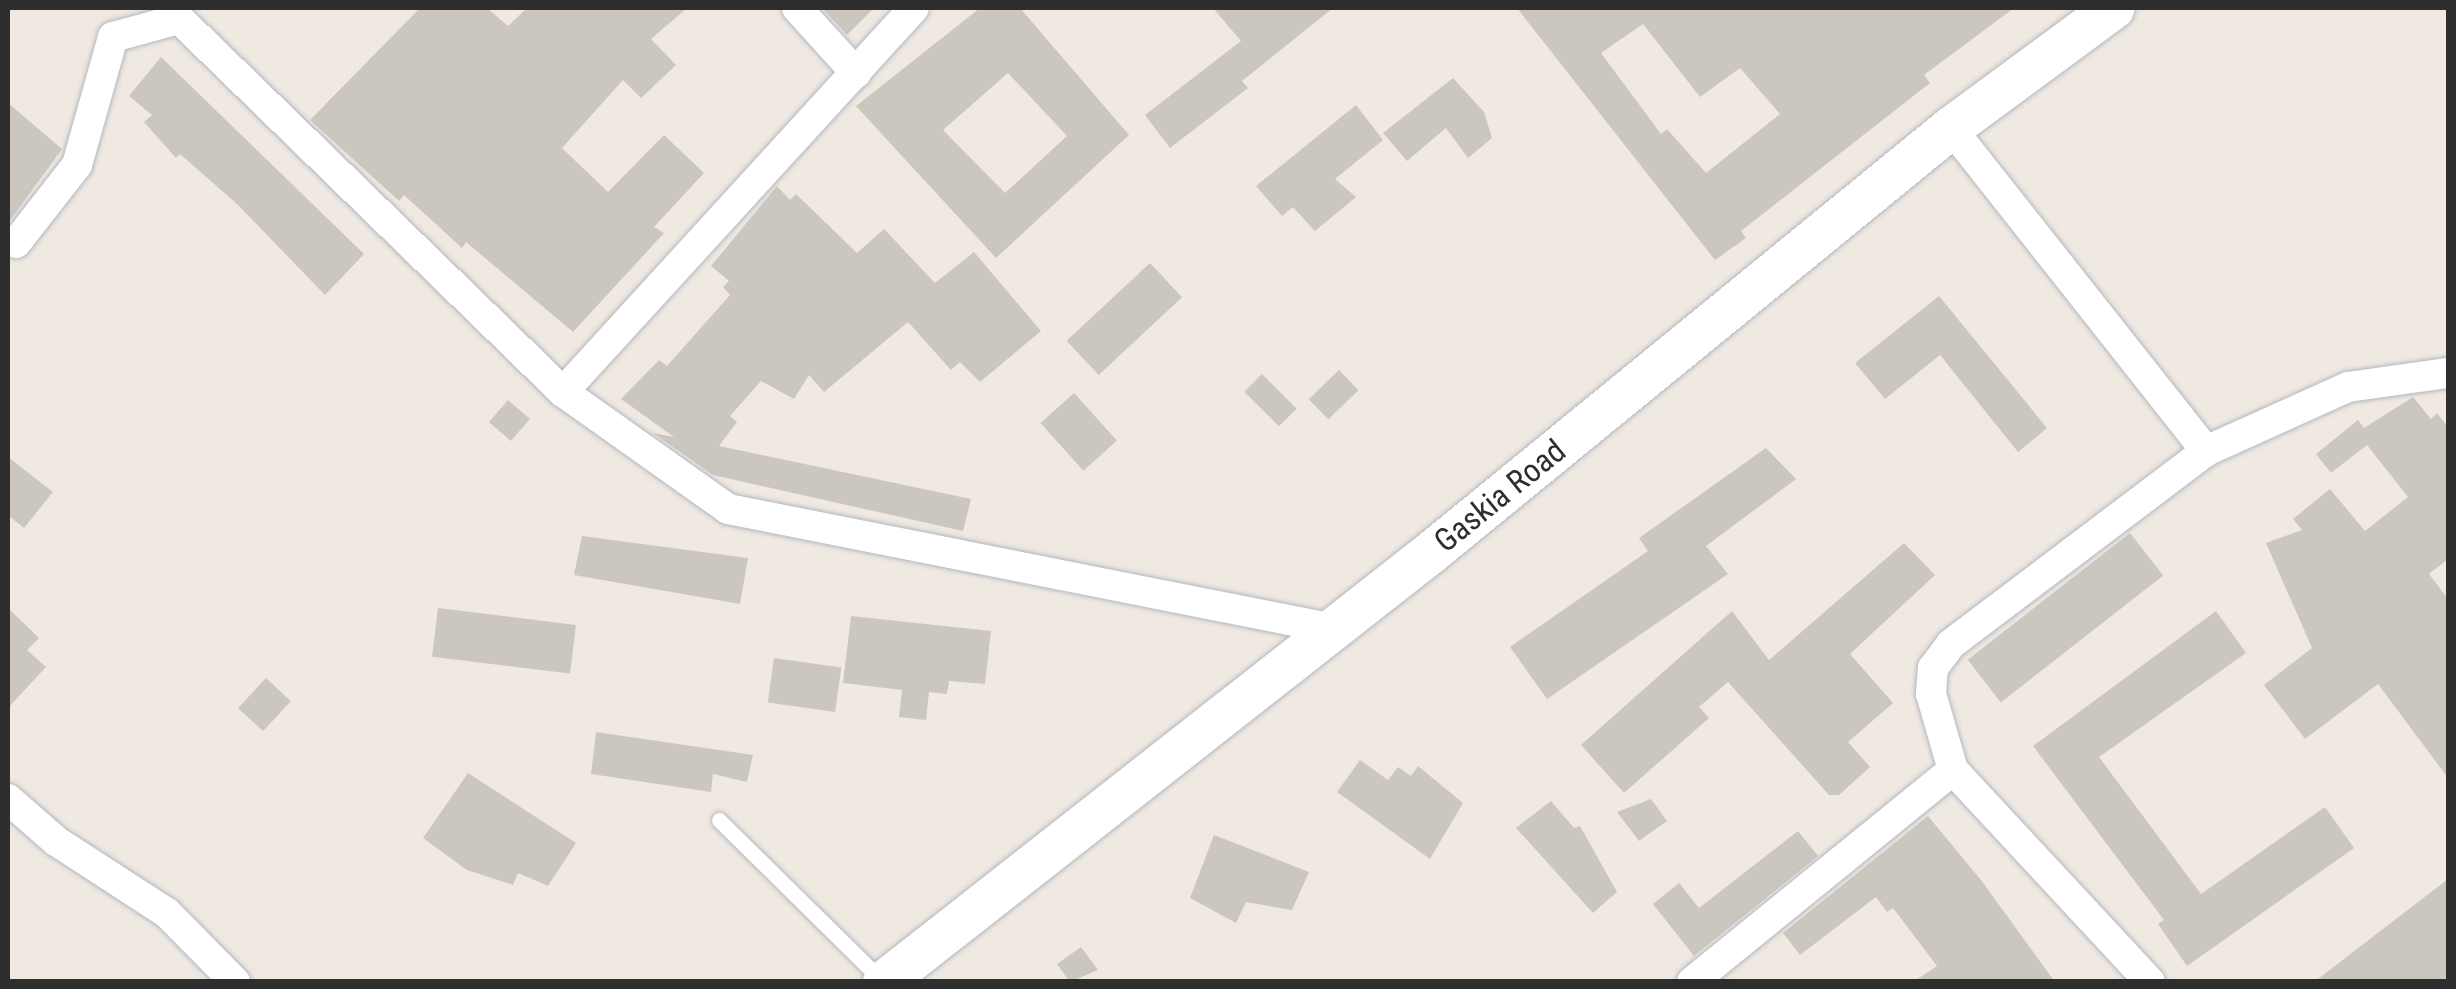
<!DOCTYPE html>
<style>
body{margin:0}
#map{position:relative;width:2456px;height:989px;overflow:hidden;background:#efe9e1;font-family:"Roboto Condensed",sans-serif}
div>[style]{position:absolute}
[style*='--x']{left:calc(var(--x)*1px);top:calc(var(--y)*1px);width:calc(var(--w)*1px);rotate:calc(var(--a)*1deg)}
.building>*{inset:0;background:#cbc7bf;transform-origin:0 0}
.roads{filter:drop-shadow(0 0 2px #b4b7c1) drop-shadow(0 0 2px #b4b7c1)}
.lane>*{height:15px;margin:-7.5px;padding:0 7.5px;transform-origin:7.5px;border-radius:7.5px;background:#fff}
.street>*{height:30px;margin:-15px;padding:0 15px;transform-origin:15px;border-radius:15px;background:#fff}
.secondary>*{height:42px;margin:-21px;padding:0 21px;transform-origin:21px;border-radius:21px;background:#fff}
span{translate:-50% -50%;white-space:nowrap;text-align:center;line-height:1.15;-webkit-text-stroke:10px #fff;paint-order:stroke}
.street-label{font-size:32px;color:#2e2e2e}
.frame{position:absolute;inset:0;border:10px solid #2e2e2e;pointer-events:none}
</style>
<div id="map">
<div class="building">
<div style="clip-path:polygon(420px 8px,487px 8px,508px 26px,527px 8px,687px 8px,651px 39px,676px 65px,641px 98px,623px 80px,562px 148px,608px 192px,664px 135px,704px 173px,654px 227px,664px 233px,573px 332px,466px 242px,462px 248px,404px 195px,399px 201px,310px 120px)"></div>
<div style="clip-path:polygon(822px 8px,874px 8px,847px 35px)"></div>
<div style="clip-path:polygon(evenodd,980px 8px,1020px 8px,1129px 135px,996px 258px,856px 106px,980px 8px,1008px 73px,1067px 136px,1005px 193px,943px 130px,1008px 73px)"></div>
<div style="clip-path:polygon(1213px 8px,1333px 8px,1242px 81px,1248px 88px,1170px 148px,1145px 115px,1241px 41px)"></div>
<div style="clip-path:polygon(evenodd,1517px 8px,2014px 8px,1924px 75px,1930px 83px,1741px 231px,1746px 238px,1715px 260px,1517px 8px,1643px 24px,1700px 97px,1740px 68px,1780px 114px,1706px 173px,1667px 129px,1661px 134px,1601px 53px,1643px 24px)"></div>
<div style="clip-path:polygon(161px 57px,364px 254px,325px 295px,237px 204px,180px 154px,176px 158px,144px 122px,152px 115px,129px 96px)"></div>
<div style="clip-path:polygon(1453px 78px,1484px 112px,1492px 138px,1468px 158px,1446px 128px,1407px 161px,1383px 133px)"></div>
<div style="clip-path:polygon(8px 103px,62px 149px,8px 223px)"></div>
<div style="clip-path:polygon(1356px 105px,1383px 140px,1335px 179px,1356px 197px,1315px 231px,1293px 207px,1282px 216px,1256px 186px)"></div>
<div style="clip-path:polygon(777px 186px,790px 200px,796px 194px,857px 253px,884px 229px,935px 283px,974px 252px,1041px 331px,980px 382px,960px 362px,951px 370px,908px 322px,824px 392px,809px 375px,794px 399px,761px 381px,730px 416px,737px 422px,719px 446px,971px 499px,963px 531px,713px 475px,653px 433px,674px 437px,621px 399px,659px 360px,667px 366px,730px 295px,723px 287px,729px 281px,711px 266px)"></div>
<div style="left:1150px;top:263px;width:47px;height:114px;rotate:47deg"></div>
<div style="clip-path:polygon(1939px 296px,2047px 428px,2018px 452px,1940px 355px,1885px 399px,1855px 363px)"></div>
<div style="left:1339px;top:370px;width:28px;height:42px;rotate:46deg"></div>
<div style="left:1262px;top:374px;width:49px;height:25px;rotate:45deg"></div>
<div style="left:1074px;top:393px;width:64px;height:45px;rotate:48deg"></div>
<div style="clip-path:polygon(2413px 397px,2431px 419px,2437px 413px,2448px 427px,2448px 559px,2429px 574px,2448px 599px,2448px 778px,2378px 684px,2305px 739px,2264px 685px,2312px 648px,2266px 543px,2302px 530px,2293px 519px,2330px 489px,2365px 531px,2408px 497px,2367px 445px,2331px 473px,2316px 454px,2358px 420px,2364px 428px)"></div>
<div style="left:508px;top:400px;width:29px;height:29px;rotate:41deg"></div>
<div style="clip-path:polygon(1766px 448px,1796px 479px,1706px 546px,1728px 574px,1547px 699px,1510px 647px,1648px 551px,1639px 538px)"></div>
<div style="clip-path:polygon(8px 457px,53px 492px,24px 528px,8px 515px)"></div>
<div style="left:2130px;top:533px;width:54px;height:206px;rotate:52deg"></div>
<div style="clip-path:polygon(582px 536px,748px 558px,740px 604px,574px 575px)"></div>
<div style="clip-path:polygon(1904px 543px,1935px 575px,1850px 654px,1893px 703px,1848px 742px,1870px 767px,1839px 795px,1829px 795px,1728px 682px,1699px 707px,1709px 718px,1624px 793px,1581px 745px,1732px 611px,1769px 660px)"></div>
<div style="clip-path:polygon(8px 608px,39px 638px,27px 650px,46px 667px,8px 708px)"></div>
<div style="left:438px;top:608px;width:139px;height:49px;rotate:7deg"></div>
<div style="clip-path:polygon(2216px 611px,2246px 653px,2099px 757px,2201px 894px,2325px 807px,2354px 848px,2187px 966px,2158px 924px,2164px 920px,2033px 746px)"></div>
<div style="clip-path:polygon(851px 616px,991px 631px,985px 684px,949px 681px,947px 694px,929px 692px,926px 720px,899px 717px,902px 690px,843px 683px)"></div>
<div style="left:774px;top:658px;width:68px;height:45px;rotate:8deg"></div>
<div style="left:266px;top:678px;width:34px;height:41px;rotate:43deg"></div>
<div style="clip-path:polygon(596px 732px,753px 755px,747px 782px,713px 774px,711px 792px,591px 774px)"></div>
<div style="clip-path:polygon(1360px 760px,1388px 780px,1398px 767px,1411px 776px,1418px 766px,1463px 803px,1430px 859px,1337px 792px)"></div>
<div style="clip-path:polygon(468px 773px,576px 843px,548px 886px,518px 873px,513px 885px,467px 870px,423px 838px)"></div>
<div style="clip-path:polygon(1651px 799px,1667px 821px,1639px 841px,1617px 812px)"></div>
<div style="clip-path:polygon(1551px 801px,1574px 828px,1580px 826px,1617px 892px,1593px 913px,1516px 828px)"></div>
<div style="clip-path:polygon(1928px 816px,1981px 880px,2055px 982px,1913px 982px,1937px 966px,1893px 908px,1887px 912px,1876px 897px,1800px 955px,1783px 933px)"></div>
<div style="clip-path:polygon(1798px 831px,1818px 856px,1694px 956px,1653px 904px,1679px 883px,1699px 908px)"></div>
<div style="clip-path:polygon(1214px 835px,1309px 872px,1292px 910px,1246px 902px,1236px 923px,1190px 898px)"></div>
<div style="clip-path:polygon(2448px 879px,2448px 982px,2314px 982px)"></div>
<div style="clip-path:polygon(1081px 947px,1098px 970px,1070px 982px,1057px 964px)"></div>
</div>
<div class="roads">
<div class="lane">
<div style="--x:719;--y:820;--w:231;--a:44.6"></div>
</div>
<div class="street">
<div style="--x:168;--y:8;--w:551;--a:44.19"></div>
<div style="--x:563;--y:392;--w:202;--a:35.3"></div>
<div style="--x:728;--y:509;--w:618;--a:11.2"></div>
<div style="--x:797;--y:8;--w:88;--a:47.8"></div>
<div style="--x:1951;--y:128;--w:412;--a:51.7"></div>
<div style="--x:16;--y:243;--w:99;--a:-52"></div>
<div style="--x:77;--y:165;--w:133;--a:-74.3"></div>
<div style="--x:113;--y:37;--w:68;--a:-15.3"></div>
<div style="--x:563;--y:392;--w:520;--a:-47.57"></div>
<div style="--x:8;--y:799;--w:64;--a:41.2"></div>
<div style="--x:56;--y:841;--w:132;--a:33"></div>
<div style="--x:167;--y:913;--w:97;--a:45.4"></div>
<div style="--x:1692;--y:982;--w:336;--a:-39.1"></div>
<div style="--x:2150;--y:982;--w:289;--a:-132.9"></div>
<div style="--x:1953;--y:770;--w:79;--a:-106.1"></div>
<div style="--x:1931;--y:694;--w:26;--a:-86"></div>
<div style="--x:1933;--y:668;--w:30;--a:-53"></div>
<div style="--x:1951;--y:644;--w:320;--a:-37.1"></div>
<div style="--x:2206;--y:451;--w:156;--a:-24.3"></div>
<div style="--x:2348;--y:387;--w:101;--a:-8"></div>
</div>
<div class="secondary">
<div style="--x:884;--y:982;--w:698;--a:-38.13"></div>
<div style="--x:1433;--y:551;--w:669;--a:-39.24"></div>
<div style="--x:1951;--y:128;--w:202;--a:-36.4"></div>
</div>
</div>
<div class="street-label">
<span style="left:1500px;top:496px;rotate:-39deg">Gaskia Road</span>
</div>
<div class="frame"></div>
</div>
